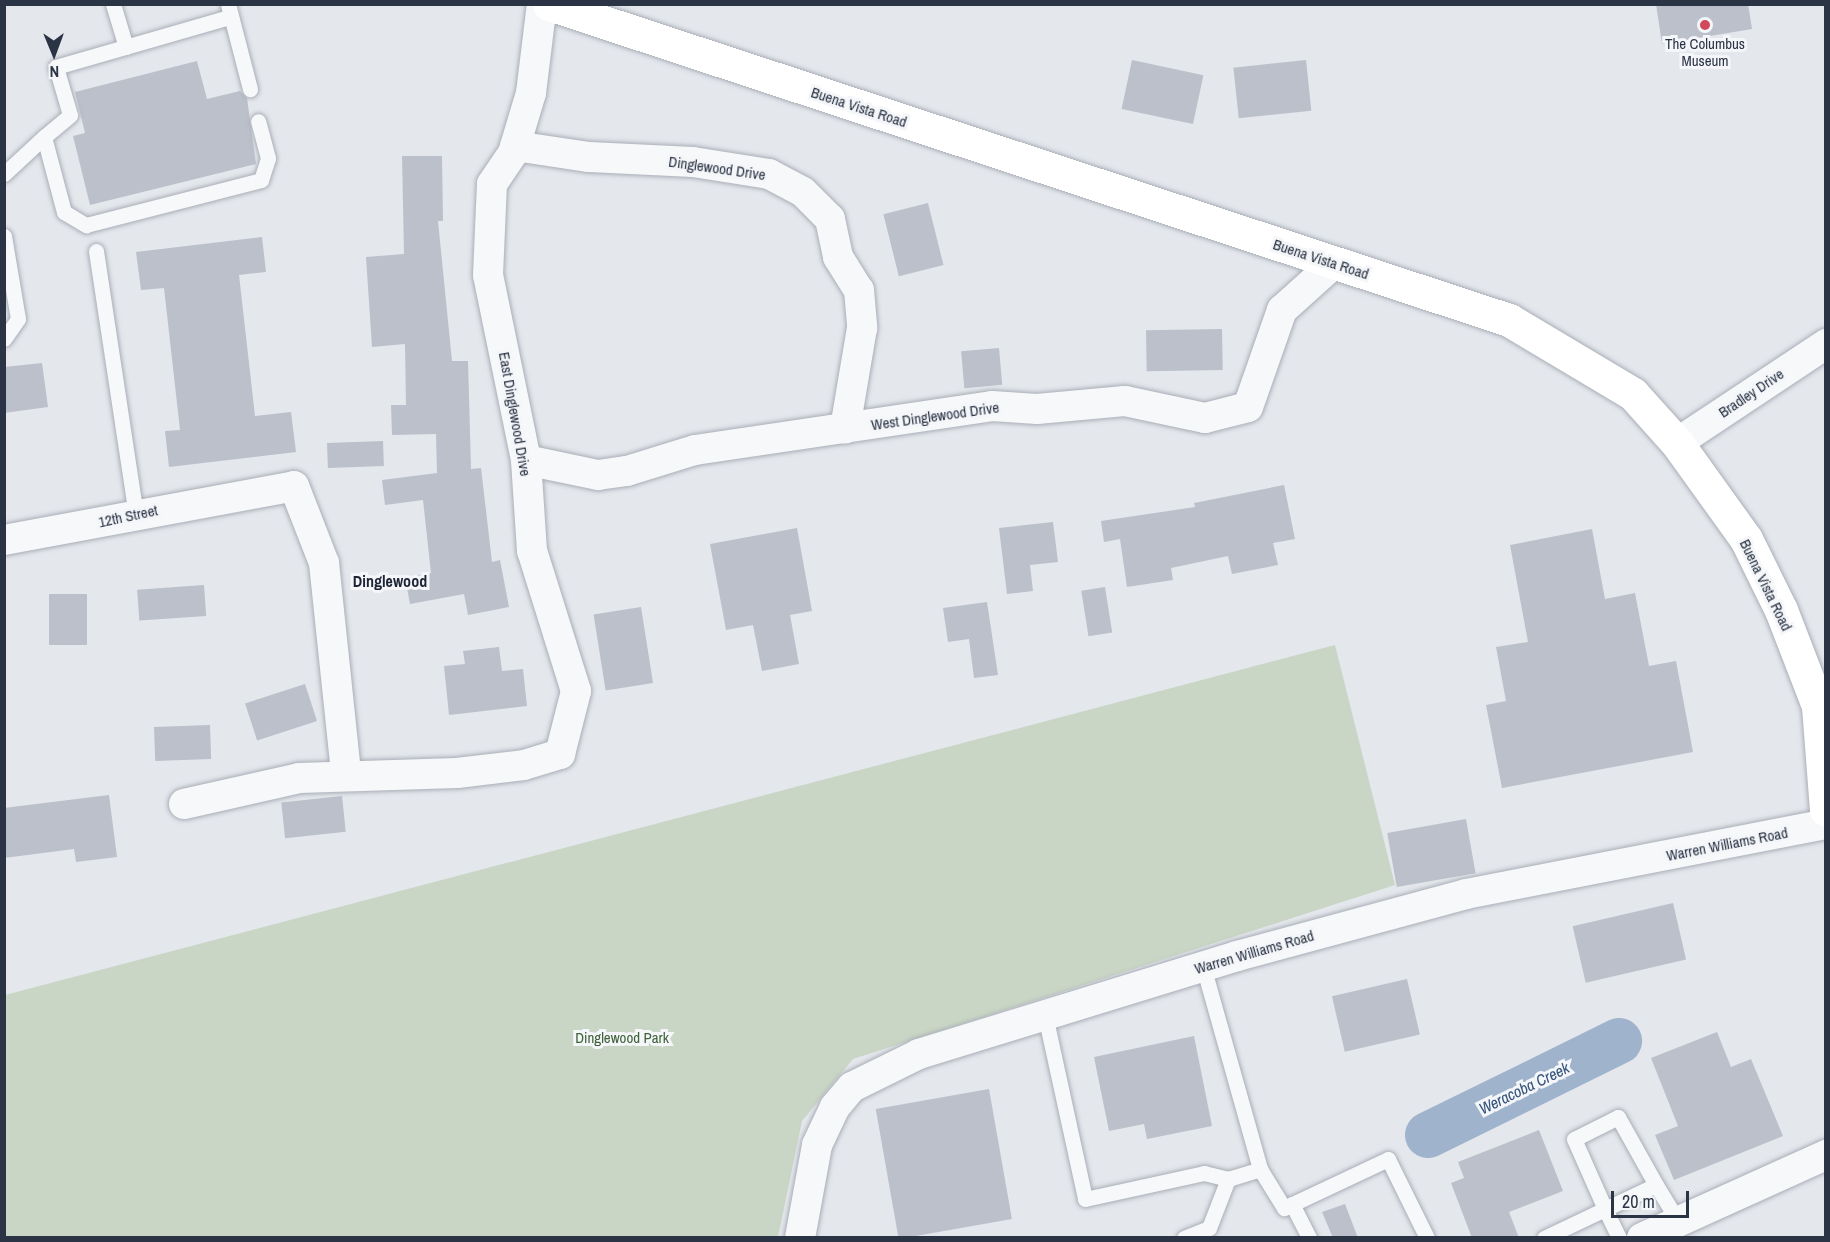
<!DOCTYPE html>
<style>
body{margin:0}
#map{position:relative;width:1830px;height:1242px;overflow:hidden;background:#e4e7ec;font-family:"Archivo Narrow",sans-serif}
div>[style]{position:absolute}
[style*='--x']{left:calc(var(--x)*1px);top:calc(var(--y)*1px);width:calc(var(--w)*1px);rotate:calc(var(--a)*1deg)}
.green>*{inset:0;background:#c9d6c5}
.river>*{height:46px;margin:-23px;padding:0 23px;transform-origin:23px;border-radius:23px;background:#9fb4cc}
.building>*{inset:0;background:#bbc0ca;transform-origin:0 0}
.roads{filter:drop-shadow(0 0 2px #a9aeb7) drop-shadow(0 0 2px #a9aeb7)}
.service>*{height:15px;margin:-7.5px;padding:0 7.5px;transform-origin:7.5px;border-radius:7.5px;background:#f7f8fa}
.minor>*{height:30px;margin:-15px;padding:0 15px;transform-origin:15px;border-radius:15px;background:#f7f8fa}
.primary>*{height:33px;margin:-16.5px;padding:0 16.5px;transform-origin:16.5px;border-radius:16.5px;background:#fff}
.dots>*{width:16px;height:16px;translate:-50% -50%;box-sizing:border-box;border:3px solid #f4f6f9;border-radius:50%}
span{translate:-50% -50%;white-space:nowrap;text-align:center;line-height:1.15;-webkit-text-stroke:6px #f4f6f9;paint-order:stroke}
.poi-label{font-size:15px;color:#2b3445}
.street-label{font-size:15px;color:#2b3445}
.park-label{font-size:15px;color:#3f6138}
.neighbourhood-label{font-size:16px;color:#1d2536;font-weight:700}
.water-label{font-size:16px;color:#34527a;font-style:italic}
.frame{position:absolute;inset:0;border:6px solid #2b3445;pointer-events:none}
.north{position:absolute;left:24px;top:24px;width:60px;height:60px;-webkit-text-stroke:4px #f4f6f9;paint-order:stroke;rotate:179deg;font-size:16px;font-weight:700;line-height:24px;text-align:center;color:#2b3445}
.north::after{content:'';display:block;margin:auto;width:21px;height:27px;background:#2b3445;clip-path:polygon(50% 0,100% 100%,50% 72%,0 100%)}
.scale{position:absolute;left:1611px;top:1191px;width:78px;height:27px;box-sizing:border-box;border:3px solid #2b3445;border-top:0;padding-left:8px;font-size:18px;line-height:21px;white-space:nowrap;color:#2b3445;-webkit-text-stroke:4px #f4f6f9;paint-order:stroke}
</style>
<div id="map">
<div class="green">
<div style="clip-path:polygon(1335px 645px,1395px 885px,853px 1059px,802px 1121px,778px 1237px,5px 1237px,5px 995px)"></div>
</div>
<div class="river">
<div style="--x:1428;--y:1135;--w:213;--a:-26.2"></div>
</div>
<div class="building">
<div style="clip-path:polygon(1656px 4px,1748px 4px,1752px 29px,1662px 44px)"></div>
<div style="left:1132px;top:60px;width:73px;height:50px;rotate:12deg"></div>
<div style="left:1306px;top:60px;width:51px;height:73px;rotate:84deg"></div>
<div style="clip-path:polygon(197px 61px,207px 99px,240px 91px,247px 98px,256px 164px,90px 205px,73px 136px,85px 133px,75px 92px)"></div>
<div style="clip-path:polygon(402px 156px,442px 156px,443px 221px,438px 221px,452px 361px,468px 361px,471px 469px,481px 468px,492px 562px,500px 560px,509px 607px,468px 615px,464px 594px,410px 604px,405px 578px,431px 573px,423px 500px,385px 505px,382px 480px,437px 473px,436px 434px,392px 435px,391px 405px,406px 405px,405px 344px,372px 347px,366px 257px,404px 254px)"></div>
<div style="left:928px;top:203px;width:64px;height:46px;rotate:76deg"></div>
<div style="clip-path:polygon(262px 237px,266px 272px,239px 275px,255px 416px,291px 412px,296px 452px,169px 467px,165px 431px,180px 430px,164px 288px,141px 290px,136px 252px)"></div>
<div style="left:1222px;top:329px;width:41px;height:76px;rotate:89deg"></div>
<div style="left:999px;top:348px;width:37px;height:38px;rotate:85deg"></div>
<div style="clip-path:polygon(42px 363px,48px 407px,4px 413px,4px 367px)"></div>
<div style="left:383px;top:441px;width:25px;height:56px;rotate:88deg"></div>
<div style="clip-path:polygon(1284px 485px,1295px 539px,1273px 543px,1278px 565px,1232px 574px,1228px 556px,1171px 568px,1173px 580px,1127px 587px,1120px 539px,1104px 542px,1101px 521px,1195px 507px,1194px 503px)"></div>
<div style="clip-path:polygon(1053px 522px,1058px 562px,1030px 565px,1033px 591px,1007px 594px,999px 528px)"></div>
<div style="clip-path:polygon(797px 528px,812px 611px,790px 615px,799px 664px,762px 671px,753px 625px,726px 630px,710px 544px)"></div>
<div style="clip-path:polygon(1592px 529px,1605px 599px,1635px 593px,1649px 666px,1676px 661px,1693px 752px,1502px 788px,1486px 705px,1506px 701px,1496px 647px,1528px 642px,1510px 545px)"></div>
<div style="left:204px;top:585px;width:31px;height:67px;rotate:86deg"></div>
<div style="left:1105px;top:587px;width:46px;height:24px;rotate:81deg"></div>
<div style="left:49px;top:594px;width:38px;height:51px"></div>
<div style="clip-path:polygon(987px 602px,998px 675px,974px 678px,969px 639px,948px 642px,943px 608px)"></div>
<div style="left:641px;top:607px;width:77px;height:48px;rotate:81deg"></div>
<div style="clip-path:polygon(499px 647px,502px 671px,523px 669px,527px 706px,449px 715px,444px 666px,465px 664px,463px 651px)"></div>
<div style="left:305px;top:684px;width:39px;height:63px;rotate:72deg"></div>
<div style="left:210px;top:725px;width:34px;height:56px;rotate:88deg"></div>
<div style="clip-path:polygon(109px 795px,117px 857px,76px 862px,74px 849px,4px 858px,4px 808px)"></div>
<div style="left:342px;top:796px;width:36px;height:61px;rotate:84deg"></div>
<div style="left:1466px;top:819px;width:55px;height:80px;rotate:80deg"></div>
<div style="left:1673px;top:903px;width:58px;height:103px;rotate:77deg"></div>
<div style="left:1407px;top:979px;width:57px;height:77px;rotate:77deg"></div>
<div style="clip-path:polygon(1717px 1032px,1731px 1067px,1751px 1059px,1783px 1136px,1674px 1180px,1655px 1135px,1678px 1126px,1651px 1058px)"></div>
<div style="clip-path:polygon(1194px 1036px,1212px 1126px,1147px 1139px,1144px 1124px,1109px 1131px,1094px 1057px)"></div>
<div style="left:989px;top:1089px;width:132px;height:115px;rotate:80deg"></div>
<div style="clip-path:polygon(1539px 1130px,1563px 1191px,1509px 1212px,1519px 1238px,1472px 1238px,1451px 1183px,1464px 1178px,1458px 1162px)"></div>
<div style="clip-path:polygon(1345px 1204px,1358px 1238px,1333px 1238px,1322px 1212px)"></div>
</div>
<div class="roads">
<div class="service">
<div style="--x:113;--y:4;--w:45;--a:73.2"></div>
<div style="--x:228;--y:4;--w:88;--a:75.5"></div>
<div style="--x:44;--y:137;--w:34;--a:-40"></div>
<div style="--x:70;--y:115;--w:50;--a:-106.3"></div>
<div style="--x:56;--y:67;--w:180;--a:-16.1"></div>
<div style="--x:4;--y:174;--w:54;--a:-42.8"></div>
<div style="--x:44;--y:137;--w:78;--a:75.1"></div>
<div style="--x:64;--y:212;--w:26;--a:31"></div>
<div style="--x:86;--y:225;--w:181;--a:-14.4"></div>
<div style="--x:261;--y:180;--w:23;--a:-72"></div>
<div style="--x:268;--y:158;--w:38;--a:-105"></div>
<div style="--x:4;--y:236;--w:84;--a:80.4"></div>
<div style="--x:18;--y:319;--w:24;--a:125"></div>
<div style="--x:96;--y:251;--w:266;--a:81.4"></div>
<div style="--x:1203;--y:966;--w:211;--a:74.3"></div>
<div style="--x:1260;--y:1169;--w:46;--a:58.4"></div>
<div style="--x:1284;--y:1208;--w:115;--a:-25.2"></div>
<div style="--x:1388;--y:1159;--w:88;--a:63.7"></div>
<div style="--x:1045;--y:1015;--w:188;--a:77.7"></div>
<div style="--x:1085;--y:1199;--w:122;--a:-12.3"></div>
<div style="--x:1204;--y:1173;--w:25;--a:14"></div>
<div style="--x:1656;--y:1185;--w:42;--a:58.6"></div>
<div style="--x:1292;--y:1204;--w:38;--a:63"></div>
<div style="--x:1184;--y:1238;--w:27;--a:-22"></div>
<div style="--x:1209;--y:1228;--w:53;--a:-68.8"></div>
<div style="--x:1228;--y:1179;--w:34;--a:-17"></div>
<div style="--x:1544;--y:1238;--w:68;--a:-25.4"></div>
<div style="--x:1605;--y:1209;--w:56;--a:-25.2"></div>
<div style="--x:1656;--y:1185;--w:78;--a:-119.2"></div>
<div style="--x:1618;--y:1117;--w:49;--a:153.4"></div>
<div style="--x:1574;--y:1139;--w:77;--a:66.1"></div>
<div style="--x:1605;--y:1209;--w:32;--a:64"></div>
</div>
<div class="minor">
<div style="--x:515;--y:146;--w:75;--a:8.5"></div>
<div style="--x:589;--y:157;--w:104;--a:2.8"></div>
<div style="--x:693;--y:162;--w:77;--a:9"></div>
<div style="--x:769;--y:174;--w:38;--a:28"></div>
<div style="--x:803;--y:192;--w:38;--a:45"></div>
<div style="--x:830;--y:219;--w:39;--a:78"></div>
<div style="--x:838;--y:257;--w:39;--a:58"></div>
<div style="--x:859;--y:290;--w:38;--a:85"></div>
<div style="--x:862;--y:328;--w:102;--a:99.6"></div>
<div style="--x:1677;--y:443;--w:179;--a:-33.6"></div>
<div style="--x:526;--y:460;--w:74;--a:11.8"></div>
<div style="--x:598;--y:475;--w:29;--a:-8"></div>
<div style="--x:627;--y:471;--w:71;--a:-17.2"></div>
<div style="--x:695;--y:450;--w:300;--a:-8.4"></div>
<div style="--x:992;--y:406;--w:45;--a:3.8"></div>
<div style="--x:1037;--y:409;--w:88;--a:-5.2"></div>
<div style="--x:1125;--y:401;--w:82;--a:12"></div>
<div style="--x:1205;--y:418;--w:44;--a:-14.3"></div>
<div style="--x:1248;--y:407;--w:103;--a:-70.7"></div>
<div style="--x:1282;--y:310;--w:69;--a:-42"></div>
<div style="--x:4;--y:540;--w:295;--a:-10.5"></div>
<div style="--x:294;--y:486;--w:83;--a:68.7"></div>
<div style="--x:324;--y:563;--w:212;--a:84"></div>
<div style="--x:184;--y:804;--w:118;--a:-12.7"></div>
<div style="--x:299;--y:778;--w:158;--a:-1.8"></div>
<div style="--x:457;--y:773;--w:67;--a:-6.8"></div>
<div style="--x:524;--y:765;--w:38;--a:-17"></div>
<div style="--x:560;--y:754;--w:65;--a:-75.7"></div>
<div style="--x:576;--y:691;--w:147;--a:-107.4"></div>
<div style="--x:532;--y:551;--w:91;--a:-93.8"></div>
<div style="--x:526;--y:460;--w:189;--a:-101.6"></div>
<div style="--x:488;--y:275;--w:91;--a:-87.5"></div>
<div style="--x:492;--y:184;--w:37;--a:-56"></div>
<div style="--x:513;--y:153;--w:63;--a:-73.3"></div>
<div style="--x:531;--y:93;--w:90;--a:-83"></div>
<div style="--x:800;--y:1238;--w:95;--a:-79.6"></div>
<div style="--x:817;--y:1145;--w:42;--a:-64.7"></div>
<div style="--x:835;--y:1107;--w:26;--a:-50"></div>
<div style="--x:852;--y:1087;--w:75;--a:-26.2"></div>
<div style="--x:919;--y:1054;--w:333;--a:-17.1"></div>
<div style="--x:1237;--y:956;--w:237;--a:-15.1"></div>
<div style="--x:1466;--y:894;--w:367;--a:-11"></div>
<div style="--x:1642;--y:1238;--w:202;--a:-24.3"></div>
</div>
<div class="primary">
<div style="--x:549;--y:4;--w:1011;--a:18.22"></div>
<div style="--x:1509;--y:320;--w:144;--a:30.8"></div>
<div style="--x:1633;--y:394;--w:66;--a:48.1"></div>
<div style="--x:1677;--y:443;--w:118;--a:54.3"></div>
<div style="--x:1746;--y:539;--w:79;--a:63.8"></div>
<div style="--x:1781;--y:610;--w:103;--a:68.9"></div>
<div style="--x:1818;--y:706;--w:104;--a:85.6"></div>
</div>
</div>
<div class="dots">
<div style="left:1705px;top:25px;background:#d1495b"></div>
</div>
<div class="poi-label">
<span style="left:1705px;top:52px">The Columbus<br>Museum</span>
</div>
<div class="street-label">
<span style="left:859px;top:107px;rotate:18deg">Buena Vista Road</span>
<span style="left:717px;top:168px;rotate:8deg">Dinglewood Drive</span>
<span style="left:1321px;top:259px;rotate:18deg">Buena Vista Road</span>
<span style="left:1751px;top:393px;rotate:-34deg">Bradley Drive</span>
<span style="left:515px;top:414px;rotate:80deg">East Dinglewood Drive</span>
<span style="left:935px;top:416px;rotate:-8deg">West Dinglewood Drive</span>
<span style="left:128px;top:516px;rotate:-12deg">12th Street</span>
<span style="left:1766px;top:585px;rotate:64deg">Buena Vista Road</span>
<span style="left:1727px;top:844px;rotate:-11deg">Warren Williams Road</span>
<span style="left:1254px;top:952px;rotate:-16deg">Warren Williams Road</span>
</div>
<div class="park-label">
<span style="left:622px;top:1038px">Dinglewood Park</span>
</div>
<div class="neighbourhood-label">
<span style="left:390px;top:581px">Dinglewood</span>
</div>
<div class="water-label">
<span style="left:1524px;top:1088px;rotate:-26deg">Weracoba Creek</span>
</div>
<div class="frame"></div>
<div class="north">N</div>
<div class="scale">20 m</div>
</div>
